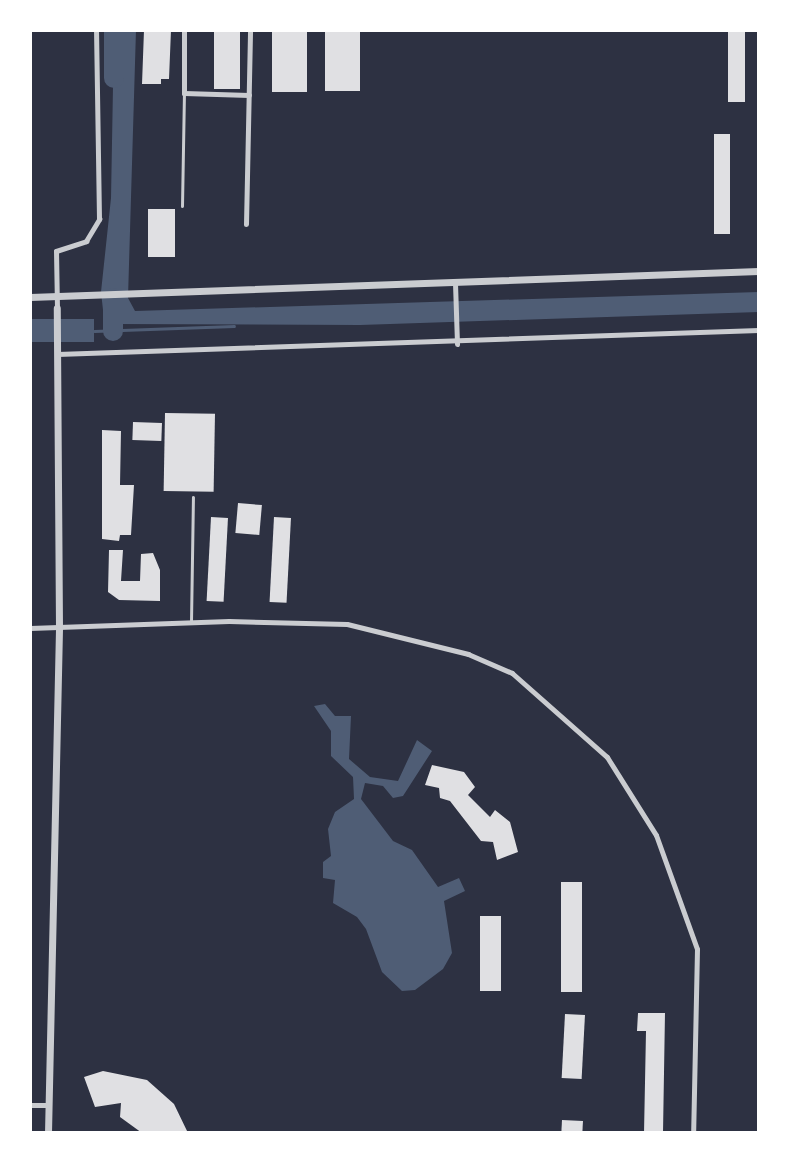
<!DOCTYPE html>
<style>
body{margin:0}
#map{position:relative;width:789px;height:1163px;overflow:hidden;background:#2d3142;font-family:Poppins,sans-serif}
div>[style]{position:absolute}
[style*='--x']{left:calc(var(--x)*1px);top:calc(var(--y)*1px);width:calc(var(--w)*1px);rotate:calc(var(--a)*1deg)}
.water>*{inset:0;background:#4f5d75;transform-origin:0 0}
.stream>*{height:3px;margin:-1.5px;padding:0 1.5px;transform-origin:1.5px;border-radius:1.5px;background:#4f5d75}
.river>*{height:20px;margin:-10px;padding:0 10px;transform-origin:10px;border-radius:10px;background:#4f5d75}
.building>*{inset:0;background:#e0e0e3;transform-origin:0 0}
.service>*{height:3px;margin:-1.5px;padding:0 1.5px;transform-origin:1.5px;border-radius:1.5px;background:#caccd0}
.minor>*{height:5px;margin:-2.5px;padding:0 2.5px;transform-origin:2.5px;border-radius:2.5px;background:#caccd0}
.tertiary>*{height:7px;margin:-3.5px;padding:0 3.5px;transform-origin:3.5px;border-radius:3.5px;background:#caccd0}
span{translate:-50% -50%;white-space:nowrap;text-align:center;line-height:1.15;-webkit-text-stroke:8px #fff;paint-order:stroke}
.frame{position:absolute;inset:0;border:32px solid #fff;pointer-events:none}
</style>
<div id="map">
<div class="water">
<div style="clip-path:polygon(114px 30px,136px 30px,128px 298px,135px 311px,759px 292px,759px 312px,360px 325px,114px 324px,103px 310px,101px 292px,111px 198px)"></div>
<div style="left:94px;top:319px;width:23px;height:64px;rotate:90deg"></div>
<div style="clip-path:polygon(325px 704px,335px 716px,351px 716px,349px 759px,370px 777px,398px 781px,417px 740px,432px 751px,403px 796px,393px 798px,383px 786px,365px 783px,361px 799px,393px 841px,412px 850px,438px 887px,459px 878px,465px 891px,444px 901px,452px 953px,443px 969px,415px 990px,402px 991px,382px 972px,366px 929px,357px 917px,333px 903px,335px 880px,323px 878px,323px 862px,331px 856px,328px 829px,335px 812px,354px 799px,353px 777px,331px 756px,331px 731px,314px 706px)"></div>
</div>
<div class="stream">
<div style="--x:94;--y:331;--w:140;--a:-2"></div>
</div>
<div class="river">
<div style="--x:114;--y:78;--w:48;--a:-90"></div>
<div style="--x:113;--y:331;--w:33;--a:-90"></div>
</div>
<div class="building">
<div style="clip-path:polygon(144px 30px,171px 30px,169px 79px,161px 79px,161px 84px,142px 84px)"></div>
<div style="left:214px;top:30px;width:26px;height:59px"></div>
<div style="left:272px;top:30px;width:35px;height:62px"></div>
<div style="left:325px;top:30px;width:35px;height:61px"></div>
<div style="left:728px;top:30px;width:17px;height:72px"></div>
<div style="left:730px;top:134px;width:100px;height:16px;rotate:90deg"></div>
<div style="left:148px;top:209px;width:27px;height:48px"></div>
<div style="left:165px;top:413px;width:50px;height:78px;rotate:1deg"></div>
<div style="left:133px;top:422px;width:29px;height:18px;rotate:2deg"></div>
<div style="clip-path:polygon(102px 430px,121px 431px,120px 485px,134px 485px,131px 535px,120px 535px,119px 541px,102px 539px)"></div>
<div style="left:238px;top:503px;width:24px;height:30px;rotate:5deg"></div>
<div style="left:211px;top:517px;width:17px;height:84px;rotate:3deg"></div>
<div style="left:274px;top:517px;width:17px;height:85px;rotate:3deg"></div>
<div style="clip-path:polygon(109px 550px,123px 550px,121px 581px,140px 581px,141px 554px,153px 553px,160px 570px,160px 601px,119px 600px,108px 592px)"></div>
<div style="clip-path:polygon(432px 765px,464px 772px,475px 787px,468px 795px,490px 817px,495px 810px,510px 822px,518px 852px,497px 860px,493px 842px,481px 841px,450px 801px,440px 798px,439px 788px,425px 785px)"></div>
<div style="left:561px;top:882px;width:21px;height:110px"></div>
<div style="left:480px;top:916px;width:21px;height:75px"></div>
<div style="clip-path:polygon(638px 1013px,665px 1013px,663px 1133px,644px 1133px,646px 1031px,637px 1031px)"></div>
<div style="left:565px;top:1014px;width:20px;height:64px;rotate:3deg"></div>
<div style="clip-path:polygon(103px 1071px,147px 1080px,174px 1104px,188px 1133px,142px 1133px,120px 1117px,121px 1103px,95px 1107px,84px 1077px)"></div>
<div style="left:562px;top:1120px;width:21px;height:13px;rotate:3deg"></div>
</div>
<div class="service">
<div style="--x:182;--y:206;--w:113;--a:-89"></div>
<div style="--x:191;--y:622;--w:125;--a:-89.1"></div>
</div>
<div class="minor">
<div style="--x:184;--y:30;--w:63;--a:90"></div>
<div style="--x:184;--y:93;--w:65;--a:1.8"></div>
<div style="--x:246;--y:224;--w:194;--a:-88.8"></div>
<div style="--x:455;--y:283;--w:61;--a:88.1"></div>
<div style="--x:57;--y:308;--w:57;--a:-91"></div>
<div style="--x:56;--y:251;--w:32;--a:-18"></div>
<div style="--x:86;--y:241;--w:26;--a:-59"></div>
<div style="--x:99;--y:219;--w:189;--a:-90.9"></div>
<div style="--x:57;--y:354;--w:702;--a:-1.96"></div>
<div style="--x:30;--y:628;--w:199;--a:-2"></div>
<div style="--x:229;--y:621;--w:118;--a:1.5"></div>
<div style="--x:347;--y:624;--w:125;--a:13.9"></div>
<div style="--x:468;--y:654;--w:48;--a:23.4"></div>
<div style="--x:512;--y:673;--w:127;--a:41.5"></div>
<div style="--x:607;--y:757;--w:92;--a:57.9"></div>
<div style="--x:656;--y:835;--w:121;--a:70.2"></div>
<div style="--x:697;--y:949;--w:184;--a:91.2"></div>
<div style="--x:30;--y:1105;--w:18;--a:0"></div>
</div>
<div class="tertiary">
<div style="--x:30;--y:297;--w:729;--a:-2.04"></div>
<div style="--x:48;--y:1133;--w:506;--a:-88.75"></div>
<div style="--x:59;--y:627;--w:319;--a:-90.4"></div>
</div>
<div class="frame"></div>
</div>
